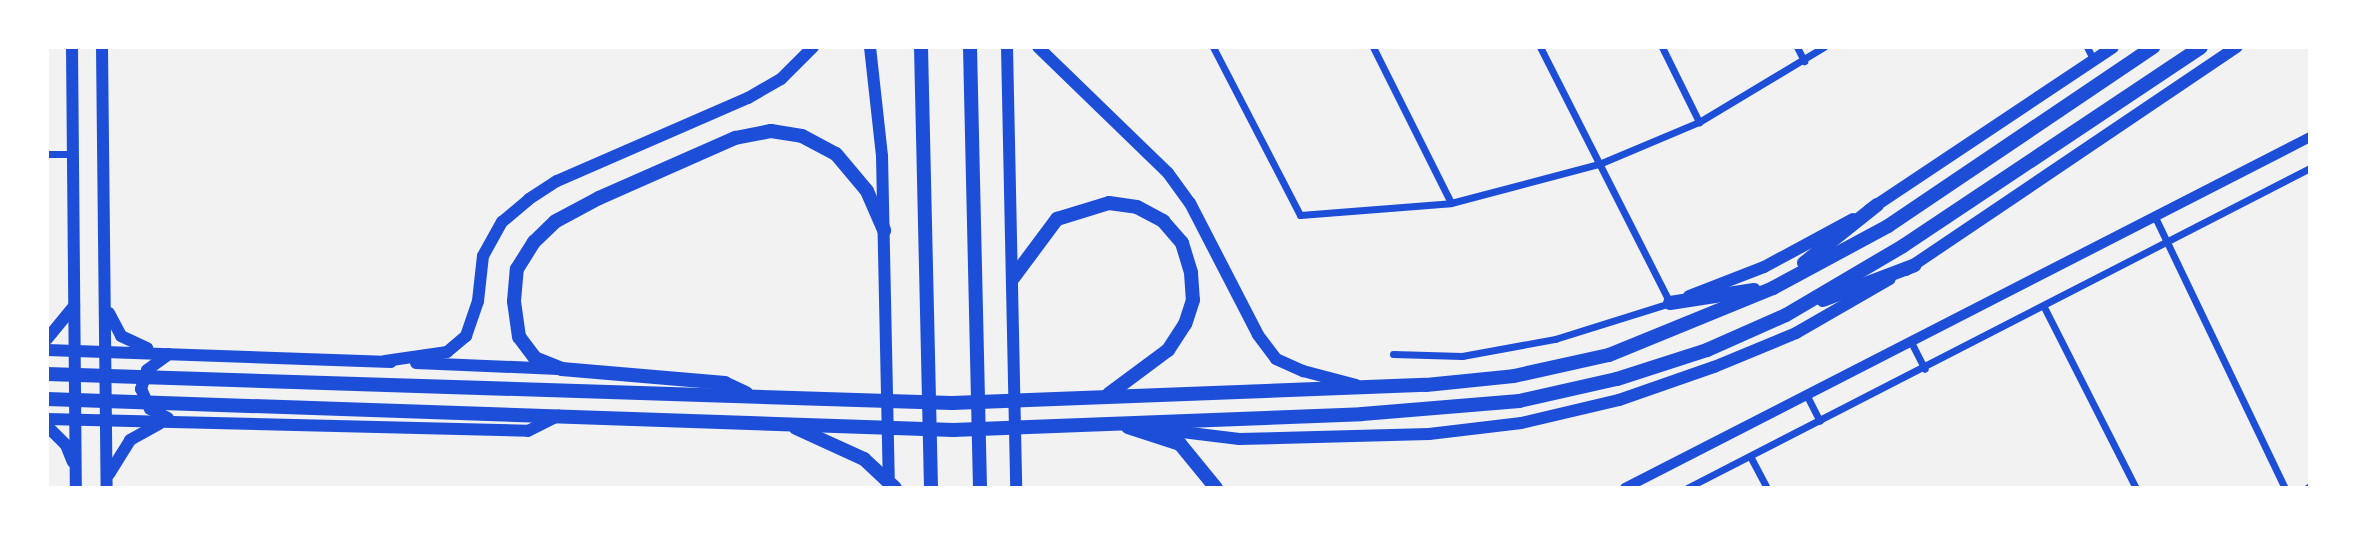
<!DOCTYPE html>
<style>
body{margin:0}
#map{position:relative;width:2357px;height:535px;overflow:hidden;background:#f2f2f2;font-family:Raleway,sans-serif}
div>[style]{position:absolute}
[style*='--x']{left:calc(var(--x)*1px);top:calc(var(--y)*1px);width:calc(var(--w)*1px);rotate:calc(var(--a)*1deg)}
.minor>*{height:7px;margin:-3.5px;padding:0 3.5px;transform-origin:3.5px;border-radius:3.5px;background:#1d4ed8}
.tertiary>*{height:10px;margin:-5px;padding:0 5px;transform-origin:5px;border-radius:5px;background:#1d4ed8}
.secondary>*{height:12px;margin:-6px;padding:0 6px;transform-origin:6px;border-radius:6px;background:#1d4ed8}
.trunk>*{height:14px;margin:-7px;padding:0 7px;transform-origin:7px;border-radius:7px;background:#1d4ed8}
span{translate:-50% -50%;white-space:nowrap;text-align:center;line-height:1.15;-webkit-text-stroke:6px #fff;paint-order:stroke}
.frame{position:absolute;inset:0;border:49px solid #fff;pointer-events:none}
</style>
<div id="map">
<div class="minor">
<div style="--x:1213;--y:47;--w:189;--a:62.6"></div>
<div style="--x:1300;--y:215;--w:151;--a:-4.5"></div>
<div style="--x:1451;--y:203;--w:153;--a:-14.8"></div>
<div style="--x:1599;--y:164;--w:108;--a:-22.8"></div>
<div style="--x:1699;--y:122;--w:146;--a:-31"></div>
<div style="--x:1373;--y:47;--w:174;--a:63.4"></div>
<div style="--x:1662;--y:47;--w:84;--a:63.7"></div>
<div style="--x:1797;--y:47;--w:16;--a:63"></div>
<div style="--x:2087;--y:47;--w:16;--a:63"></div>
<div style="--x:47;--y:154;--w:25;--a:0"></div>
<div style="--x:2154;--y:215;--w:303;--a:64.4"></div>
<div style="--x:2044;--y:307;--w:203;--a:63.1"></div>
<div style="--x:1911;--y:342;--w:30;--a:63"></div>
<div style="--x:1393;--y:354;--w:69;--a:1.7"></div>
<div style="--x:1462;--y:356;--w:95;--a:-10.4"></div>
<div style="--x:1555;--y:339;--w:121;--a:-17.4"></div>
<div style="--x:1670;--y:303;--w:287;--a:-116.9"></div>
<div style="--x:1806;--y:394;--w:30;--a:63"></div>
<div style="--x:1750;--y:456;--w:36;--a:62"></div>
<div style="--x:1687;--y:488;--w:700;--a:-27.19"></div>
<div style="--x:2307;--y:488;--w:4;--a:-34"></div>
</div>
<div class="tertiary">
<div style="--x:1625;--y:488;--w:770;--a:-27.13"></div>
</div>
<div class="secondary">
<div style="--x:72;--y:47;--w:441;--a:89.5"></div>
<div style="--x:102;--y:47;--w:441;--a:89.4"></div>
<div style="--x:870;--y:47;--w:110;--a:83.7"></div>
<div style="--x:882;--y:156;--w:331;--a:88.8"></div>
<div style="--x:1007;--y:47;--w:441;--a:88.8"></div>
<div style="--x:1038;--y:47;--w:181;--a:44.1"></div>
<div style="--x:1168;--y:173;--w:37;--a:54"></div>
<div style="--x:1190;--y:203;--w:148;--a:62.7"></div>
<div style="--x:1258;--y:335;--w:30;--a:53"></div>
<div style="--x:1276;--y:359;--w:30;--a:24"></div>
<div style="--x:1303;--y:371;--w:55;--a:14.8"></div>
<div style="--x:1869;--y:210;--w:293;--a:-33.7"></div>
<div style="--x:1906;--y:270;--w:399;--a:-34"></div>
<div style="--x:1689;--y:296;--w:80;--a:-21.1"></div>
<div style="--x:1764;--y:267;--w:101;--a:-28.3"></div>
<div style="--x:109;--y:313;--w:26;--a:62"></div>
<div style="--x:121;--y:336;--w:29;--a:25"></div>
<div style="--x:47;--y:339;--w:43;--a:-50.7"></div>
<div style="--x:47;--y:350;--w:344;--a:2"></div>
<div style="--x:385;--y:361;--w:63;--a:-8.3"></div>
<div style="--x:447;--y:352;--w:25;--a:-40"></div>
<div style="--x:466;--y:336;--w:37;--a:-71"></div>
<div style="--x:478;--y:301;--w:45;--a:-83.7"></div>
<div style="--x:483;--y:256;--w:39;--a:-61"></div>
<div style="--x:502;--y:222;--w:35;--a:-40"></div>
<div style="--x:529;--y:199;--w:33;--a:-33"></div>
<div style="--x:557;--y:181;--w:208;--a:-23.5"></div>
<div style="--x:748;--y:98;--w:38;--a:-30"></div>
<div style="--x:781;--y:79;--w:45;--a:-45"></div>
<div style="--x:416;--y:363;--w:142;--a:2.4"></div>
<div style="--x:168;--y:418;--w:20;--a:-153"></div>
<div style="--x:150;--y:409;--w:22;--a:-114"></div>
<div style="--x:141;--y:389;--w:20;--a:-72"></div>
<div style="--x:147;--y:370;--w:27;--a:-36"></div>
<div style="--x:47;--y:419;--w:481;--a:1.4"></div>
<div style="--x:528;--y:431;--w:34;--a:-27"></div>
<div style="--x:47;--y:426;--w:27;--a:45"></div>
<div style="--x:66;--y:445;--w:18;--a:68"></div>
<div style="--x:1141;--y:427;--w:99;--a:7"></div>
<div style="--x:1239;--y:439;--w:190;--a:-1.5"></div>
<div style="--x:1429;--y:434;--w:93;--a:-6.8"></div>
<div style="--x:1521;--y:423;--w:101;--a:-13.2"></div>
<div style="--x:1619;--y:400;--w:101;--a:-19.2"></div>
<div style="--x:1714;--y:367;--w:89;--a:-22.5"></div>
<div style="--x:1796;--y:333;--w:108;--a:-29.9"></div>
<div style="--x:109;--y:474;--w:40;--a:-58"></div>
<div style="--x:130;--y:440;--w:33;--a:-29"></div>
</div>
<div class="trunk">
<div style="--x:921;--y:47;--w:441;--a:88.7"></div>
<div style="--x:970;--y:47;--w:441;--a:88.7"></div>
<div style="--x:1804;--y:263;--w:93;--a:-38.5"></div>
<div style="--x:1013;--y:278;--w:74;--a:-53.3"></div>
<div style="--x:1057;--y:219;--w:54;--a:-17.1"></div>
<div style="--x:1109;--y:203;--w:28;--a:8"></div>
<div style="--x:1137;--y:207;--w:30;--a:28"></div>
<div style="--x:1163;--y:221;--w:29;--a:49"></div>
<div style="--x:1182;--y:243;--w:31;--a:73"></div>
<div style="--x:1191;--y:273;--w:27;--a:86"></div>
<div style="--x:1193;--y:300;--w:25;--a:108"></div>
<div style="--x:1185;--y:324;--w:31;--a:123"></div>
<div style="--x:1168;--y:350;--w:74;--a:143.3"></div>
<div style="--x:1823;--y:300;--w:98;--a:-20.8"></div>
<div style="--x:1670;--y:303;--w:85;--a:-8.8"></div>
<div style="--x:47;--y:374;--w:905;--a:1.84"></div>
<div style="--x:952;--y:403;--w:474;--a:-2.2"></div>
<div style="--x:1426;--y:385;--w:88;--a:-5.8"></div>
<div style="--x:1514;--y:376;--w:97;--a:-12.5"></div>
<div style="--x:1609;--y:355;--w:177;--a:-22.2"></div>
<div style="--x:1773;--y:288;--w:131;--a:-28.3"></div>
<div style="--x:1888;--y:226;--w:320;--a:-34"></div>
<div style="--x:746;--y:393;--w:23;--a:-155"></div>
<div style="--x:725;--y:383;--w:164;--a:-175.1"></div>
<div style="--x:562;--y:369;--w:29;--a:-158"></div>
<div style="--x:535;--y:358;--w:26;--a:-127"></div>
<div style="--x:519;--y:337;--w:36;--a:-98"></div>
<div style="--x:514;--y:301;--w:32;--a:-85"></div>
<div style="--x:517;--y:269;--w:32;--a:-58"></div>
<div style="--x:534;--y:242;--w:30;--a:-44"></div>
<div style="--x:556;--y:221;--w:49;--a:-28.1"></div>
<div style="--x:599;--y:198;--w:149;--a:-23.8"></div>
<div style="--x:735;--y:138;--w:37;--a:-11"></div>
<div style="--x:771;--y:131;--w:31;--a:9"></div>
<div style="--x:802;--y:136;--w:38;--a:28"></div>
<div style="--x:836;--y:154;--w:48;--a:50"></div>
<div style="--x:867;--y:191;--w:43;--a:66.4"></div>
<div style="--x:47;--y:399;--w:907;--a:1.96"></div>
<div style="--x:953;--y:430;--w:409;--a:-2.2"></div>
<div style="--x:1362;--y:414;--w:158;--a:-4.7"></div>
<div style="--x:1519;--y:401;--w:100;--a:-12.7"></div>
<div style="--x:1617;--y:379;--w:95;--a:-17.9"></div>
<div style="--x:1707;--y:350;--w:86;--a:-23.9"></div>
<div style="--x:1786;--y:315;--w:136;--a:-30.5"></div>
<div style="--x:1903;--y:246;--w:358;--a:-33.7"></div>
<div style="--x:1128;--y:427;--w:55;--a:18.1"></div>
<div style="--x:1180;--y:444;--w:57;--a:50.7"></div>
<div style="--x:796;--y:428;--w:75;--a:24.5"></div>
<div style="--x:864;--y:459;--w:42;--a:43.1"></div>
</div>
<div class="frame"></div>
</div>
